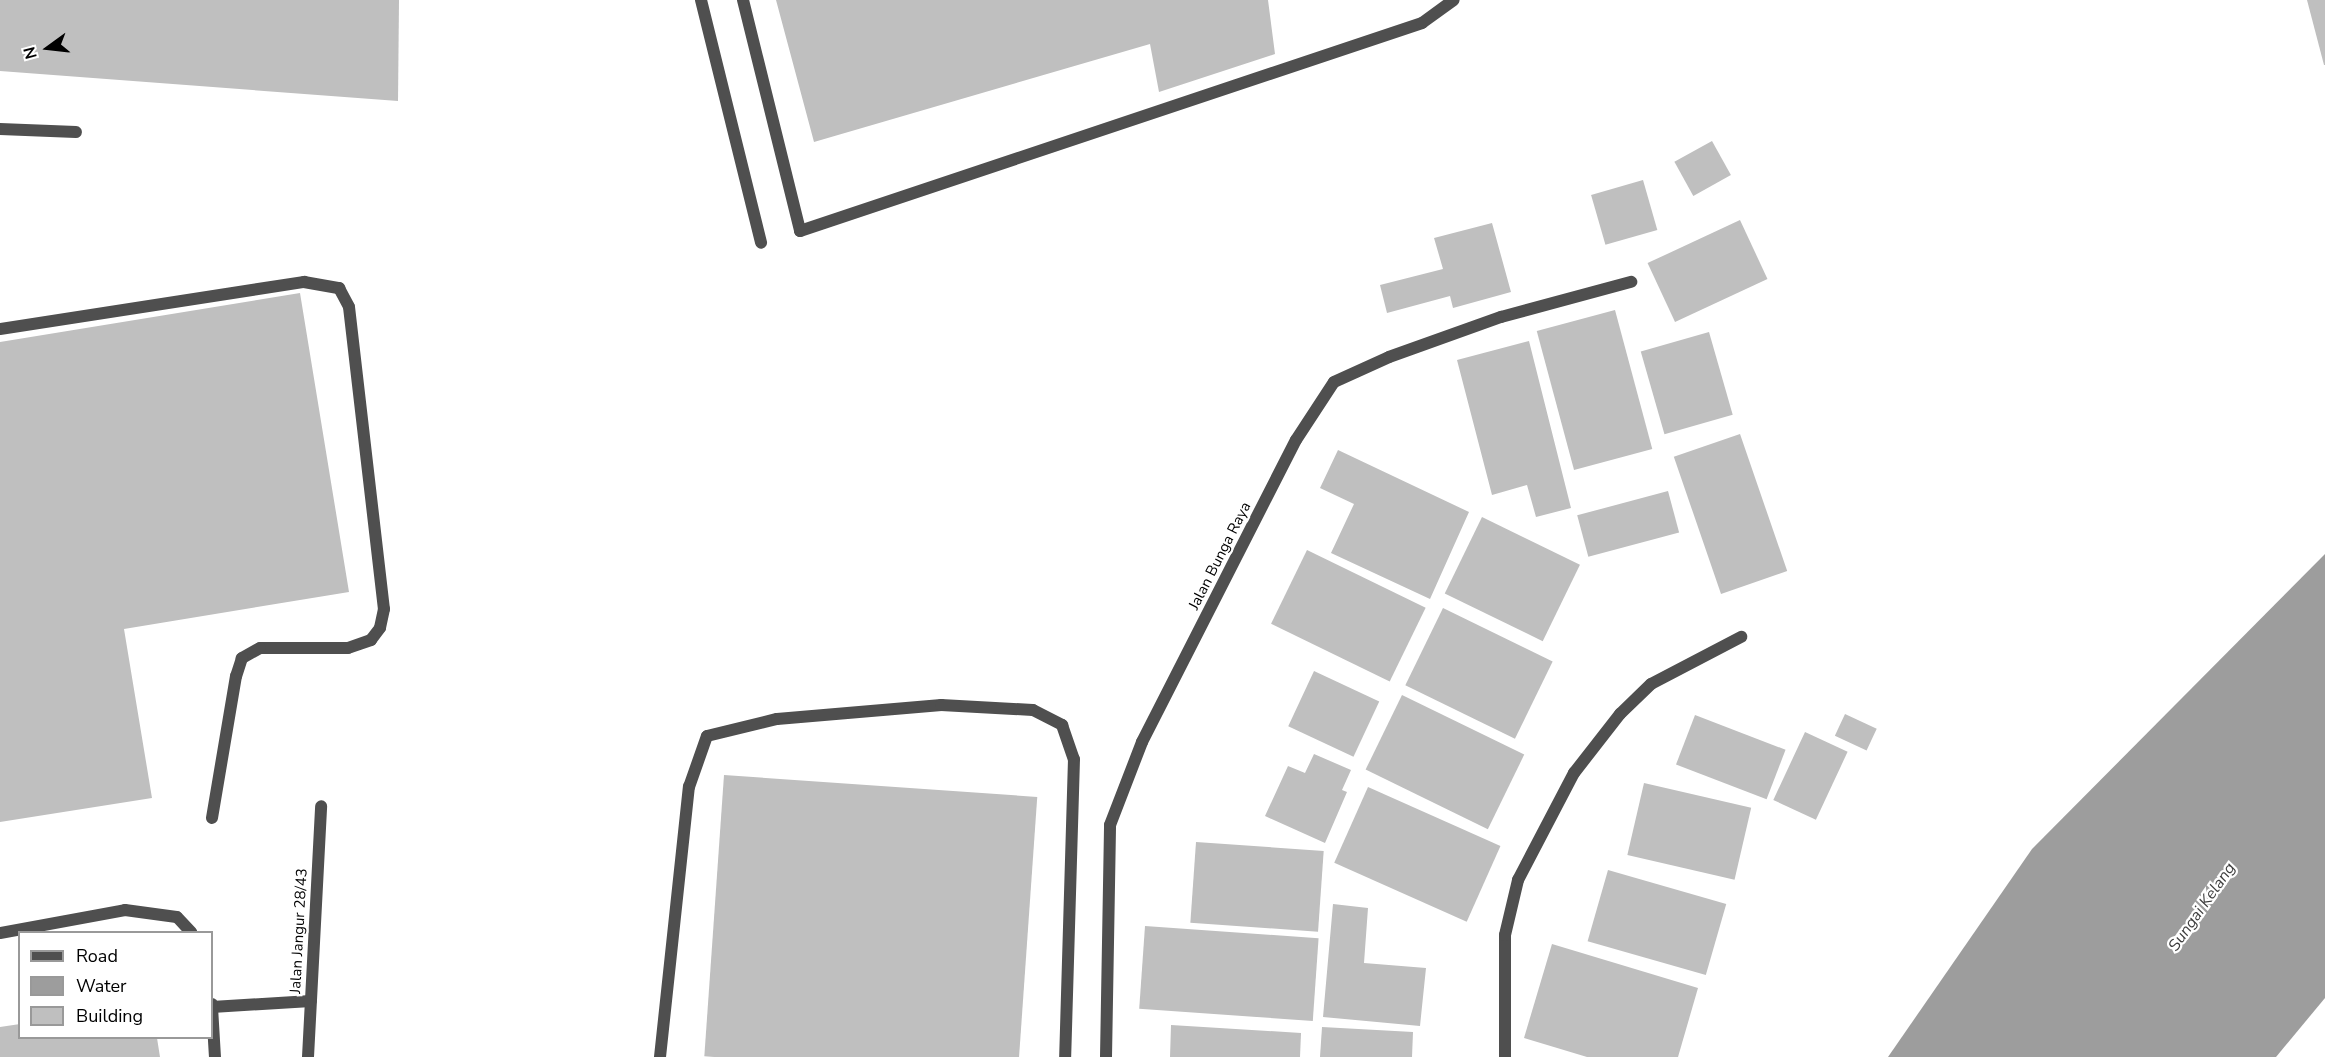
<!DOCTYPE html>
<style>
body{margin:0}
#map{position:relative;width:2325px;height:1057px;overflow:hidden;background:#fff;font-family:"Nunito Sans",sans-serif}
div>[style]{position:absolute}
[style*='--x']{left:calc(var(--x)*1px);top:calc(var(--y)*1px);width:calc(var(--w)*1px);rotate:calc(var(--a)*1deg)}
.water>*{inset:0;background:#9d9d9d}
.building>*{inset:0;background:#bfbfbf;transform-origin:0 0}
.lane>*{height:12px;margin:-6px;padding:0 6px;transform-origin:6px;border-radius:6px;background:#4f4f4f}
.street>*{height:12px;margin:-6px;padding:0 6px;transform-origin:6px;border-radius:6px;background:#4f4f4f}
span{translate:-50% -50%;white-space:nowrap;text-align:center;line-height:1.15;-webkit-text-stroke:4.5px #fff;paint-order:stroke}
.street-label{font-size:15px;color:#000}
.water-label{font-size:16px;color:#3e3e3e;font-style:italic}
.legend{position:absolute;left:18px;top:931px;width:195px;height:108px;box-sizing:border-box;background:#fff;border:2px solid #999;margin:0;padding:8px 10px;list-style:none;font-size:18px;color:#000}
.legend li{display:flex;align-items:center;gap:12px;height:30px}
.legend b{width:30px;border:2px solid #999}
.north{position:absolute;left:18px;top:18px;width:60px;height:60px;-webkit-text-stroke:4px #fff;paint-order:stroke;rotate:255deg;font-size:16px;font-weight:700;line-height:24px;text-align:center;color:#000}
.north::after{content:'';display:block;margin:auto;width:21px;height:27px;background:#000;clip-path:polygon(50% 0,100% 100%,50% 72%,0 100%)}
</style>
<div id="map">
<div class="water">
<div style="clip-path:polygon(2325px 554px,2325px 998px,2276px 1057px,1888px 1057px,2032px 849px)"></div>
</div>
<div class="building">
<div style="clip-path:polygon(0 0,399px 0,398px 101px,0 71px)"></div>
<div style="clip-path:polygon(776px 0,1268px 0,1275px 54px,1159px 92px,1150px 44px,814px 142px)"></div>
<div style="clip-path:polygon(2307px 0,2325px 0,2325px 65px,2324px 65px)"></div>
<div style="left:1712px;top:141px;width:39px;height:43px;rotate:61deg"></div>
<div style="left:1643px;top:180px;width:52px;height:54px;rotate:74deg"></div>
<div style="left:1740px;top:220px;width:65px;height:102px;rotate:65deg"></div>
<div style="clip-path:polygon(1492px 223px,1511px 292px,1453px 308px,1450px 296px,1387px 313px,1380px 285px,1443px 269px,1434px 238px)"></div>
<div style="clip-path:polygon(300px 293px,349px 592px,124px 629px,152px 798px,0 822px,0 342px)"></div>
<div style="left:1615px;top:310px;width:144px;height:81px;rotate:75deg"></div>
<div style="left:1709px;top:332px;width:86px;height:71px;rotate:74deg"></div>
<div style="clip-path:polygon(1529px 341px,1571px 508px,1536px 517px,1527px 485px,1492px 495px,1457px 360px)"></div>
<div style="left:1740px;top:434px;width:145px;height:70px;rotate:71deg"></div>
<div style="clip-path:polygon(1338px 450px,1469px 512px,1430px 599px,1331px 553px,1354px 504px,1320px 488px)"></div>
<div style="left:1668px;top:491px;width:43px;height:94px;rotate:75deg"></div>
<div style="left:1482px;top:517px;width:109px;height:85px;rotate:26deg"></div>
<div style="left:1307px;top:550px;width:132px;height:82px;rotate:26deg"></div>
<div style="left:1443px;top:608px;width:122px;height:86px;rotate:26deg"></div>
<div style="left:1314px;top:671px;width:72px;height:61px;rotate:25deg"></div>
<div style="left:1402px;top:695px;width:136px;height:83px;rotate:26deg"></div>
<div style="left:1845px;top:714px;width:35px;height:24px;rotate:25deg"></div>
<div style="left:1695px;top:715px;width:97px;height:53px;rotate:21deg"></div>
<div style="left:1805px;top:732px;width:47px;height:75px;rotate:25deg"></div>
<div style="clip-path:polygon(1314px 754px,1351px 770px,1342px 790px,1347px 792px,1325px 843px,1265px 816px,1288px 766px,1305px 773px)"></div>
<div style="left:724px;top:775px;width:314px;height:282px;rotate:4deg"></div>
<div style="left:1644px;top:783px;width:110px;height:74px;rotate:13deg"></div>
<div style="left:1368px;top:787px;width:145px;height:83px;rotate:24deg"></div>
<div style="left:1196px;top:842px;width:128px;height:81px;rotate:4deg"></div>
<div style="left:1608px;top:870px;width:123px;height:74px;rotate:16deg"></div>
<div style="clip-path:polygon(1333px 904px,1368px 908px,1364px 963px,1426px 968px,1420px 1026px,1323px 1017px)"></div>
<div style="left:1145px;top:926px;width:174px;height:83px;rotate:4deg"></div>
<div style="clip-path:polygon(1552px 944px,1698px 988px,1678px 1057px,1587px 1057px,1524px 1038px)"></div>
<div style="clip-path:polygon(20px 1024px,20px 1038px,157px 1038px,160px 1057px,0 1057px,0 1027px)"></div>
<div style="clip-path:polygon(1171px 1025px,1301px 1033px,1300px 1057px,1170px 1057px)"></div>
<div style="clip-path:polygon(1322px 1027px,1413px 1032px,1412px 1057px,1320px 1057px)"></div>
</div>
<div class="lane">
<div style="--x:701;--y:0;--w:250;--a:76.1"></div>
<div style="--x:743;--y:0;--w:238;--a:76.1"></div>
<div style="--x:800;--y:231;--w:656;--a:-18.49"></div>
<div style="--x:1422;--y:23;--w:39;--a:-36"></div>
<div style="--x:0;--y:129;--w:76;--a:2.3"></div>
<div style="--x:0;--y:329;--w:308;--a:-8.8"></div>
<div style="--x:304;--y:282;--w:36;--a:10"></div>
<div style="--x:339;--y:288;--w:21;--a:62"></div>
<div style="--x:349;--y:307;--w:304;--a:83.4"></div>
<div style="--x:384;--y:609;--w:19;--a:102"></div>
<div style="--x:380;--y:628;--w:15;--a:127"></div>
<div style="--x:371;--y:640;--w:24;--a:161"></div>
<div style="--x:348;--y:648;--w:88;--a:180"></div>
<div style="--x:260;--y:648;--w:21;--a:151"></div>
<div style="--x:242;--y:658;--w:19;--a:108"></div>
<div style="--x:236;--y:676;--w:144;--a:99.6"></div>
<div style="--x:0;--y:933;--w:127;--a:-10.4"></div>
<div style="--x:125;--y:910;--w:52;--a:7.7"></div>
<div style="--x:177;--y:917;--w:21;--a:47"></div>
<div style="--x:212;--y:1004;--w:3;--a:90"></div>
<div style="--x:212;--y:1007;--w:99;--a:-3.5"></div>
<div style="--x:212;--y:1007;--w:50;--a:86.6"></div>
<div style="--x:660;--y:1057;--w:272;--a:-83.9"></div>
<div style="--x:689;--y:787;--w:54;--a:-70.6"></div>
<div style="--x:707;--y:736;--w:72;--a:-13.7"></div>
<div style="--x:777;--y:719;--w:165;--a:-4.9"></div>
<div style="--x:941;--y:705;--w:92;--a:3.1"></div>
<div style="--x:1033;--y:710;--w:33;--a:27"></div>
<div style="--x:1062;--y:725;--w:36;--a:71"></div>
<div style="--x:1074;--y:759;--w:298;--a:91.7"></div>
</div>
<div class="street">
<div style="--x:308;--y:1057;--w:251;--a:-87"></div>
<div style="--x:1106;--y:1057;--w:232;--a:-89"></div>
<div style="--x:1110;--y:825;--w:89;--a:-68.9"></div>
<div style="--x:1142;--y:742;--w:339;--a:-63"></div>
<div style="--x:1296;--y:440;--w:69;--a:-56.8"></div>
<div style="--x:1334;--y:382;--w:60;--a:-24.4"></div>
<div style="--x:1389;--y:357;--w:119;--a:-19.7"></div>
<div style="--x:1501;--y:317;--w:135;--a:-15.1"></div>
<div style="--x:1505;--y:1057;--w:122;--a:-90"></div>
<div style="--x:1505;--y:935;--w:57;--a:-76.7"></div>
<div style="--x:1518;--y:880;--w:121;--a:-62.4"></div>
<div style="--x:1574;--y:773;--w:75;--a:-52.1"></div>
<div style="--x:1620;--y:714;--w:43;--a:-44.1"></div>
<div style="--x:1651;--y:684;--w:102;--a:-27.6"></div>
</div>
<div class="street-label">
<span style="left:1220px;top:556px;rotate:-63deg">Jalan Bunga Raya</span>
<span style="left:299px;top:931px;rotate:-87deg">Jalan Jangur 28/43</span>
</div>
<div class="water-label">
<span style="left:2202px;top:907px;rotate:-55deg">Sungai Kelang</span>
</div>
<ul class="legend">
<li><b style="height:8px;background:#4f4f4f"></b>Road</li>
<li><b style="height:16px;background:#9d9d9d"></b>Water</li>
<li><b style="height:16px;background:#bfbfbf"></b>Building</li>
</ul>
<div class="north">N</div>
</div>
